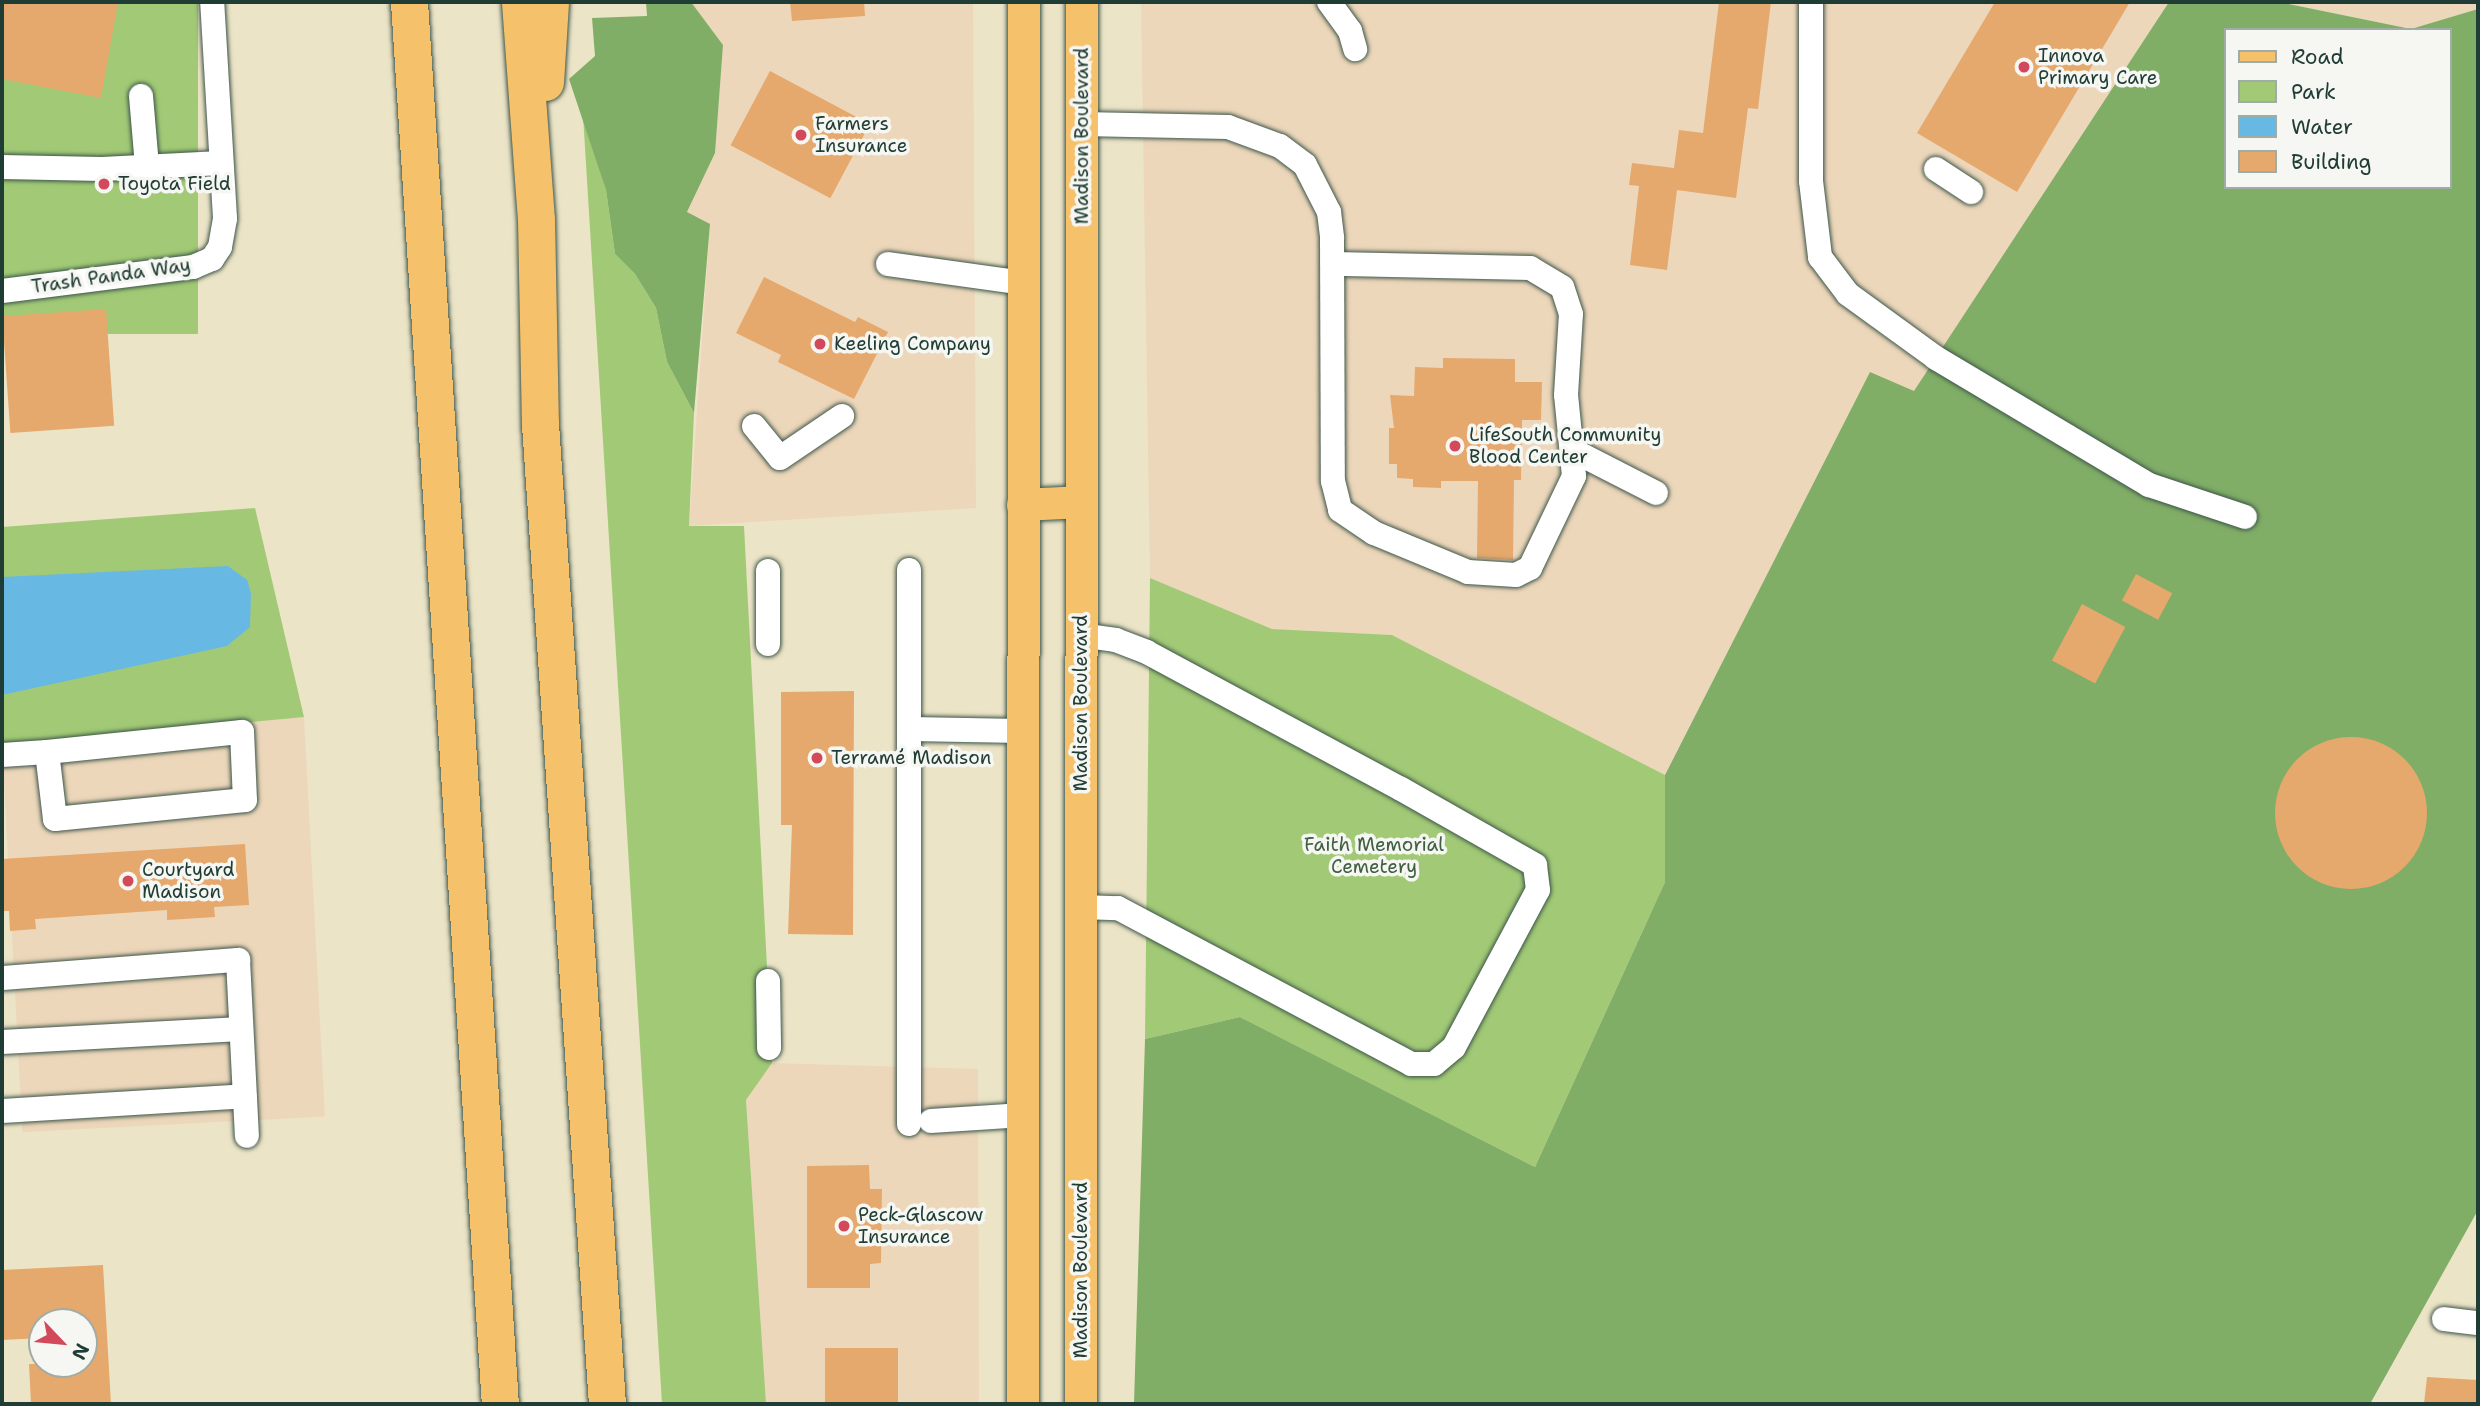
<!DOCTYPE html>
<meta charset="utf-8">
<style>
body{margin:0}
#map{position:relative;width:2480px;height:1406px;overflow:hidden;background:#ece4c7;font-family:"Shantell Sans",sans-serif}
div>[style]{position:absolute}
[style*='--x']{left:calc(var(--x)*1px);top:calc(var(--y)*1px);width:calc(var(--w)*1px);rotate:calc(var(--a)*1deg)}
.built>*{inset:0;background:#edd7bb;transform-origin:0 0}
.green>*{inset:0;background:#a2ca76;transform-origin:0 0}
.forest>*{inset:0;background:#81ae67}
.water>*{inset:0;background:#67b8e2}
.building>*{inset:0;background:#e5a86d;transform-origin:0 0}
.round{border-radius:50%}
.roads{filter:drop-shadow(0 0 2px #3e564a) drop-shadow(0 0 2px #3e564a)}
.minor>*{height:24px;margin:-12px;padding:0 12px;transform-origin:12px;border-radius:12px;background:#fff}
.major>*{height:32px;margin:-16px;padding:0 16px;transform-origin:16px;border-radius:16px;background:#f5c16b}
.highway>*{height:37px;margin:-18.5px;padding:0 18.5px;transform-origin:18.5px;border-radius:18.5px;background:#f5c16b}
.dots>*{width:19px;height:19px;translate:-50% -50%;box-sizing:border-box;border:4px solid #f6f6f2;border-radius:50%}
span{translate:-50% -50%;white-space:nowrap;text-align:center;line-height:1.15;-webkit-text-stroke:7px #f6f6f2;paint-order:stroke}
.poi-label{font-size:19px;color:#1f3d34}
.left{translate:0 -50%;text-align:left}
.street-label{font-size:19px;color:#1f3d34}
.park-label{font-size:19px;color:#406044}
.frame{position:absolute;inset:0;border:4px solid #1f3d34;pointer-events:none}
.legend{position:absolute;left:2224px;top:28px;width:228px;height:161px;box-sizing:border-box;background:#f6f6f2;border:2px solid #a0aca6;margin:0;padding:9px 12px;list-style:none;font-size:21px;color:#1f3d34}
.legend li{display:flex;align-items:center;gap:14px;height:35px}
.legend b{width:35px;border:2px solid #a0aca6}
.north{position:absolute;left:28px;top:1308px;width:70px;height:70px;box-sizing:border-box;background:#f6f6f2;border:2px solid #a0aca6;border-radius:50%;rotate:116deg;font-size:19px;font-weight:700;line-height:28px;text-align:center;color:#1f3d34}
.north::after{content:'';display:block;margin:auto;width:24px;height:32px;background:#d1495b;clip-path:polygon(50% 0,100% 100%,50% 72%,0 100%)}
</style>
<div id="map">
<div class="built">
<div style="clip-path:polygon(691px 2px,973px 2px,976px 508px,689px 526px,710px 225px,687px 213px,715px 153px,723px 45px)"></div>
<div style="clip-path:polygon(1141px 2px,2169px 2px,1914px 392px,1870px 373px,1665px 775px,1392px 635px,1272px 629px,1150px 578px)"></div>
<div style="clip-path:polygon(2279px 2px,2478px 2px,2478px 9px,2411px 29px)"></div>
<div style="left:304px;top:717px;width:400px;height:303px;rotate:87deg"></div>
<div style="clip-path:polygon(772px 1063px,978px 1069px,979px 1404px,766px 1404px,746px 1100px)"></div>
</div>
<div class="green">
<div style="left:2px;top:2px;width:196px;height:332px"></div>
<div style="clip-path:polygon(583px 115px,606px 190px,615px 254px,635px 274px,656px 308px,667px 362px,694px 413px,689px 526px,744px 526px,772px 1063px,746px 1100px,766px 1404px,662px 1404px)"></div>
<div style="clip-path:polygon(255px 508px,304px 717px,2px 745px,2px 527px)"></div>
<div style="clip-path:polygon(1150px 578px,1272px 629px,1392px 635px,1665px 775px,1665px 882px,1535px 1167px,1240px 1017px,1145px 1039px)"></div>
</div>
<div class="forest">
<div style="clip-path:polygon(646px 2px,691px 2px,723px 45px,715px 153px,687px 212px,710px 224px,694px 413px,667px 362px,656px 308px,635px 274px,615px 254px,606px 190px,569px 79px,595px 56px,592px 18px,647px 16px)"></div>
<div style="clip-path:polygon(evenodd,2169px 2px,2279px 2px,2411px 29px,2478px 9px,2478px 1210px,2370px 1404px,1134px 1404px,1145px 1039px,1240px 1017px,1535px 1167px,1665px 882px,1665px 775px,1870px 372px,1914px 391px,2169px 2px,2226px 30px,2450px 30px,2450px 187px,2226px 187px,2226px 30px)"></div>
</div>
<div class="water">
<div style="clip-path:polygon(228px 566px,247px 580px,251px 593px,250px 627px,227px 646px,2px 695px,2px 577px)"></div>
</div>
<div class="building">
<div style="clip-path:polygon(2px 2px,118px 2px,101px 98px,2px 79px)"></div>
<div style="clip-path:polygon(790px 2px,864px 2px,865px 16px,792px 21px)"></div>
<div style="clip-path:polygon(1719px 2px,1771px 2px,1758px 109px,1748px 108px,1736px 198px,1677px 190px,1667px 270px,1630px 265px,1639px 186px,1629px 185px,1632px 163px,1674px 168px,1679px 130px,1703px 133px)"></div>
<div style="clip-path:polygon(1995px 2px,2130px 2px,2017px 192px,1917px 133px)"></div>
<div style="left:770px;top:71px;width:113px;height:84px;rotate:28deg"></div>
<div style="clip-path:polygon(764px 277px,855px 322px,858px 317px,888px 332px,854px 399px,778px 362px,781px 355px,736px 333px)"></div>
<div style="left:106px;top:309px;width:117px;height:104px;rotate:86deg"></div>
<div style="clip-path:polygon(1443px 358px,1515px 359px,1515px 382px,1542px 382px,1541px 420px,1522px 420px,1521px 480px,1514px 480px,1513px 560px,1477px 558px,1478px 481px,1441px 481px,1441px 488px,1413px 487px,1413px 479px,1397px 478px,1397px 464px,1389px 464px,1389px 428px,1394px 428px,1390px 395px,1414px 396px,1415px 367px,1443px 368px)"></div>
<div style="left:2136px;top:574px;width:41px;height:30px;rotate:28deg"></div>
<div style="left:2082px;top:604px;width:49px;height:64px;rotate:28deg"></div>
<div style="clip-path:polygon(854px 691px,853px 935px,788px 934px,792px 825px,781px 825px,781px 692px)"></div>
<div class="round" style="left:2275px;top:737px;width:152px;height:152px"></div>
<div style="clip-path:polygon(245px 844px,249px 905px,214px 907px,215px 917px,167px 920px,167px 910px,35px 919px,36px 929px,10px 931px,9px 911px,2px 911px,2px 859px)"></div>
<div style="clip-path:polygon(869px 1165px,870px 1189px,882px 1189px,881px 1263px,870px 1264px,870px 1288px,807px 1288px,807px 1166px)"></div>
<div style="clip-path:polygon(103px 1265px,111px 1404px,31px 1404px,29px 1364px,84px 1364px,84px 1322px,42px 1322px,42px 1338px,2px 1340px,2px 1270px)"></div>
<div style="left:825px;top:1348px;width:73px;height:56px"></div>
<div style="clip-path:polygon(2427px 1377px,2478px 1380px,2478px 1404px,2424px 1404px)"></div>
</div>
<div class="roads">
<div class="minor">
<div style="--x:1329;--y:2;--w:36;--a:54"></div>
<div style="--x:1350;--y:31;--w:19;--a:74"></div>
<div style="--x:1811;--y:2;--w:179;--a:90"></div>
<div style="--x:1811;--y:181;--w:77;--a:83.2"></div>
<div style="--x:1820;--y:257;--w:46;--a:52.9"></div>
<div style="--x:1848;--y:294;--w:109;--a:36"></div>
<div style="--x:1936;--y:358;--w:248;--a:30.8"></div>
<div style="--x:2149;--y:485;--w:101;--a:18.4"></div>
<div style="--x:141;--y:96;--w:70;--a:85.1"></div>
<div style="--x:1082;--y:124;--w:146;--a:1.2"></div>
<div style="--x:1228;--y:127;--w:55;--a:20.1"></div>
<div style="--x:1280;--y:146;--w:31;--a:37"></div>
<div style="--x:1305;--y:165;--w:53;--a:62.9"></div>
<div style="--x:1329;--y:212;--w:26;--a:83"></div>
<div style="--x:1332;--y:238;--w:243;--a:89.8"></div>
<div style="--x:1333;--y:481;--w:30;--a:76"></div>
<div style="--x:1340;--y:510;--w:41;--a:34.1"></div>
<div style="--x:1374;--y:533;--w:102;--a:22.5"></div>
<div style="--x:1468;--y:572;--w:48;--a:3.6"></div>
<div style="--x:1516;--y:575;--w:16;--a:-27"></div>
<div style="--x:1530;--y:568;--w:102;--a:-64.4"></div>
<div style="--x:1574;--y:476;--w:81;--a:-95.6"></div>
<div style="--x:1566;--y:395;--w:81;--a:-86.5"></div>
<div style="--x:1571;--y:314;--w:28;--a:-108"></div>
<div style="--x:1562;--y:287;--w:37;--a:-149"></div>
<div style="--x:1530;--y:268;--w:197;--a:-178.8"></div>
<div style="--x:2;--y:167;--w:100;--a:1.1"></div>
<div style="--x:102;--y:169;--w:119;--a:-2.9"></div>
<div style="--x:1936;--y:169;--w:42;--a:33.3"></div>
<div style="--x:888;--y:264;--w:137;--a:8"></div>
<div style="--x:2;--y:291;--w:193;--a:-7.2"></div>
<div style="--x:193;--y:267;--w:21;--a:-23"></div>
<div style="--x:212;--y:259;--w:14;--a:-56"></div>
<div style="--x:220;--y:247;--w:29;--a:-80"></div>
<div style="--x:225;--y:218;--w:216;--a:-93.4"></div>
<div style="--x:754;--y:426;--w:41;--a:50.9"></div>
<div style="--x:780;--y:458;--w:75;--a:-34.1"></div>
<div style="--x:1574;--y:451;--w:92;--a:27.1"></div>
<div style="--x:909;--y:570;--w:554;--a:90"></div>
<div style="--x:768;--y:571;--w:73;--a:90"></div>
<div style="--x:909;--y:729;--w:114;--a:1"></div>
<div style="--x:242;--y:732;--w:68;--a:87.5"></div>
<div style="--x:245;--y:800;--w:191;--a:174.3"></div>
<div style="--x:55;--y:819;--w:67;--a:-96.8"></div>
<div style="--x:47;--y:752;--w:196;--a:-5.9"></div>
<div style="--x:2;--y:755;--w:45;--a:-3.8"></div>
<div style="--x:1081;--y:907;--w:37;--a:2"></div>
<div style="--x:1118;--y:908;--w:332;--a:28"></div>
<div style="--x:1411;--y:1064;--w:23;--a:0"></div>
<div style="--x:1434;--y:1064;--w:26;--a:-40"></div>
<div style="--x:1454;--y:1047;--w:178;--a:-61.9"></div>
<div style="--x:1538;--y:890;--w:25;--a:-97"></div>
<div style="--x:1535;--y:865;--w:154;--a:-150.4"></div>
<div style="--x:1401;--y:789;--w:289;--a:-151.7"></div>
<div style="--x:1147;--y:652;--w:33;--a:-159"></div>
<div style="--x:1116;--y:640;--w:35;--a:-172"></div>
<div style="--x:2;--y:978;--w:237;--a:-4.4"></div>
<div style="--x:238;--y:960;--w:176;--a:87.1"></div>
<div style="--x:768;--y:981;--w:67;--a:89.1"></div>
<div style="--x:2;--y:1042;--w:239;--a:-3.1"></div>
<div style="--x:2;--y:1111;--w:243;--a:-3.5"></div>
<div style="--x:931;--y:1121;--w:92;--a:-3.7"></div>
<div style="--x:2444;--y:1319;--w:34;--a:7"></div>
</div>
<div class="major">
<div style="--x:1023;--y:505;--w:59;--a:-2.9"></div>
<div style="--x:1023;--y:1404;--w:1402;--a:-89.96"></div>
<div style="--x:1081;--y:1404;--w:1402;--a:-89.96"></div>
</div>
<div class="highway">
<div style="--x:409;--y:2;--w:1405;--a:86.29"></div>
<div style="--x:520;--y:2;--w:218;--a:85.8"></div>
<div style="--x:536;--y:219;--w:205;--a:88.9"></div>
<div style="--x:540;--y:424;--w:982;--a:86.09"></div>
<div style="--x:545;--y:82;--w:80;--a:-86.4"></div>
</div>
</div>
<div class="dots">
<div style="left:2024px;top:67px;background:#d1495b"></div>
<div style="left:801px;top:135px;background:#d1495b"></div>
<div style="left:104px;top:184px;background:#d1495b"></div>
<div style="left:820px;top:344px;background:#d1495b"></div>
<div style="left:1455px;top:446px;background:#d1495b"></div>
<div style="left:817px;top:758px;background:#d1495b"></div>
<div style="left:128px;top:881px;background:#d1495b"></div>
<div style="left:844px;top:1226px;background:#d1495b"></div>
</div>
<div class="poi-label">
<span class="left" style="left:2038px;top:67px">Innova<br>Primary Care</span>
<span class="left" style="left:815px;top:135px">Farmers<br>Insurance</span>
<span class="left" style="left:118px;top:184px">Toyota Field</span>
<span class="left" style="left:834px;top:344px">Keeling Company</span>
<span class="left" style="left:1469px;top:446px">LifeSouth Community<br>Blood Center</span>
<span class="left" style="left:831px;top:758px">Terramé Madison</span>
<span class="left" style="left:142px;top:881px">Courtyard<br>Madison</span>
<span class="left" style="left:858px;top:1226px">Peck-Glascow<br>Insurance</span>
</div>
<div class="street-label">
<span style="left:1082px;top:136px;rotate:-90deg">Madison Boulevard</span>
<span style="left:111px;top:276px;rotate:-8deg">Trash Panda Way</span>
<span style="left:1081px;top:703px;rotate:-90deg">Madison Boulevard</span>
<span style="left:1081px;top:1270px;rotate:-90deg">Madison Boulevard</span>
</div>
<div class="park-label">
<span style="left:1374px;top:856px">Faith Memorial<br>Cemetery</span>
</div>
<div class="frame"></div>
<ul class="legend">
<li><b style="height:9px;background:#f5c16b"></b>Road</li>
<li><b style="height:19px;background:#a2ca76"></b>Park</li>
<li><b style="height:19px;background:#67b8e2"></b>Water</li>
<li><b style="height:19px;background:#e5a86d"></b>Building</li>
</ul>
<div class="north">N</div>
</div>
